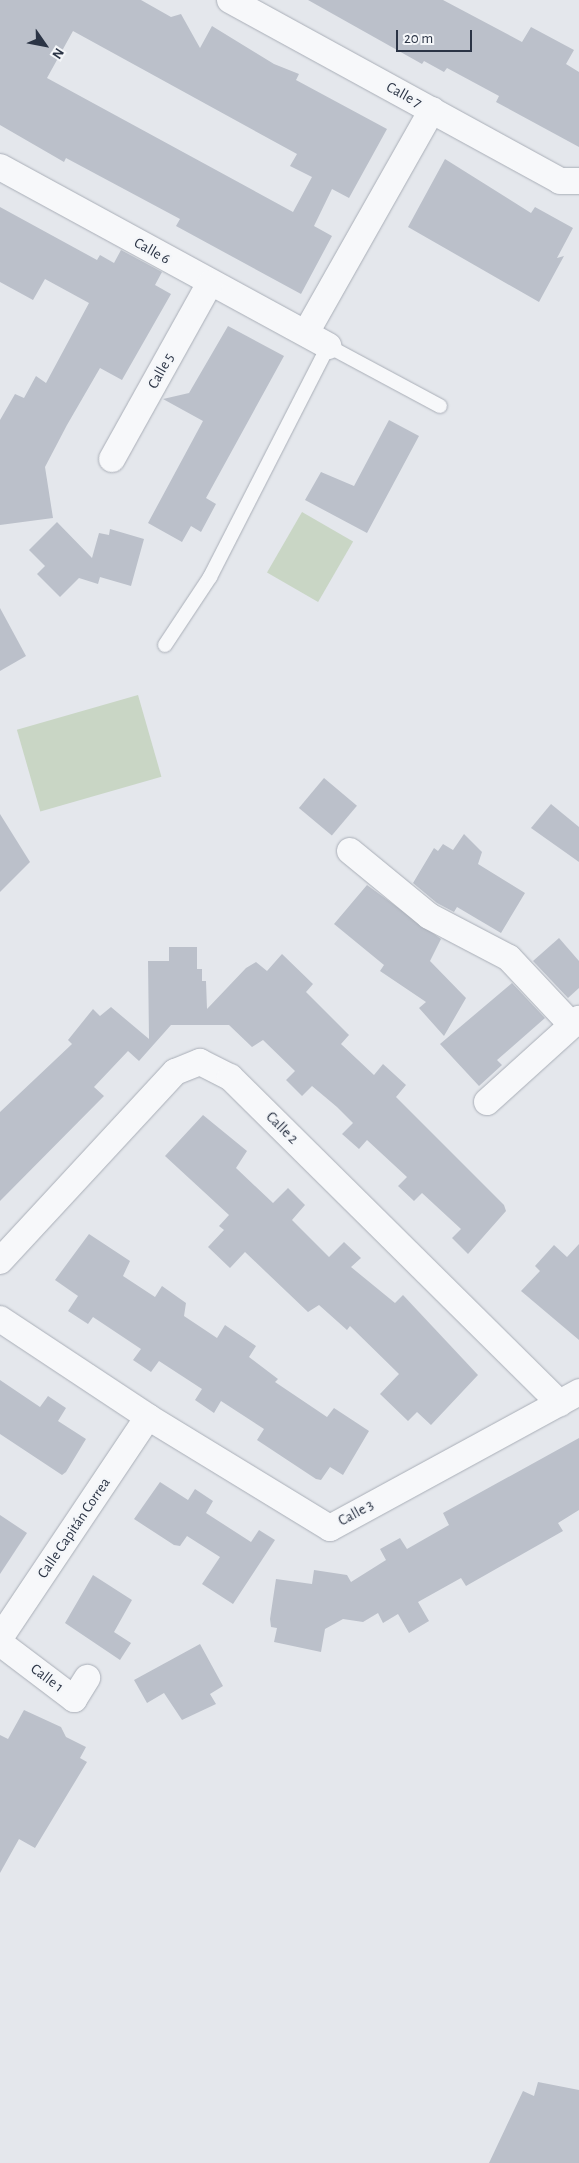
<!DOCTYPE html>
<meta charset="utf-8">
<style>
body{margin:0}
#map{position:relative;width:579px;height:2163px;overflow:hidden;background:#e4e7ec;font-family:"Alegreya Sans",sans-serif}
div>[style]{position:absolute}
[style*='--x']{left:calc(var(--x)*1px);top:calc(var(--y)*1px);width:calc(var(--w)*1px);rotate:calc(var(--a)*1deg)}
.green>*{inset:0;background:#c9d6c5;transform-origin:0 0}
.building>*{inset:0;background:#bbc0ca;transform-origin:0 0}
.roads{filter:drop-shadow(0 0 1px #a9aeb7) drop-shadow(0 0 1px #a9aeb7)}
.lane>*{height:14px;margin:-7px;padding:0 7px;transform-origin:7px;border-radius:7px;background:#f7f8fa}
.street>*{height:26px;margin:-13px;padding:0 13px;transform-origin:13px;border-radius:13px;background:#f7f8fa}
span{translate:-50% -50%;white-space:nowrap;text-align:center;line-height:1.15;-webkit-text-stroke:4.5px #f4f6f9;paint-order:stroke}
.street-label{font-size:15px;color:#2b3445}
.north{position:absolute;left:20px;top:20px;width:50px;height:50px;-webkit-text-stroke:4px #f4f6f9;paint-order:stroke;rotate:123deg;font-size:14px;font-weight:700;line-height:20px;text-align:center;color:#2b3445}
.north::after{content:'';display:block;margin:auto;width:18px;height:22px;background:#2b3445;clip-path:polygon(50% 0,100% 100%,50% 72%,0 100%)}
.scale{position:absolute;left:396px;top:30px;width:76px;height:22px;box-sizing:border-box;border:2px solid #2b3445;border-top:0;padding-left:6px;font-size:15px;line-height:18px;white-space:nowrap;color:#2b3445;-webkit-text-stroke:4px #f4f6f9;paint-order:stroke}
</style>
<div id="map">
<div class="green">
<div style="left:302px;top:512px;width:59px;height:70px;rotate:30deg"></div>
<div style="left:138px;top:695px;width:85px;height:126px;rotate:74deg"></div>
</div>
<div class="building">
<div style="clip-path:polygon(evenodd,0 0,141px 0,171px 17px,181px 14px,200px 48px,212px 26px,274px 64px,299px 74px,296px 80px,387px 129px,349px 198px,332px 189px,314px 226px,332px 236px,301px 294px,176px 226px,180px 219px,66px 158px,64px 162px,0 125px,0 0,73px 31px,297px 154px,290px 166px,312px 177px,293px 212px,47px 78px,73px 31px)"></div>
<div style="clip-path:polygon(308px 0,443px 0,522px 42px,531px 27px,574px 50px,566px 64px,579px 72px,579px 147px,496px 102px,499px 96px,447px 68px,444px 72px,424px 61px,422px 64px)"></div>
<div style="clip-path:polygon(445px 159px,531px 213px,535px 207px,573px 228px,557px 258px,564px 256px,539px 302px,408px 227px)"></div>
<div style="clip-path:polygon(0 207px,97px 260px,100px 255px,114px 263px,121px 250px,162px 272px,155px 285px,171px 294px,122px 380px,100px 368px,67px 425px,45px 467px,53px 518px,0 525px,0 420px,15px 394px,24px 398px,36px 376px,46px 383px,89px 303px,45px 279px,33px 300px,0 282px)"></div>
<div style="clip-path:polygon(228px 326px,284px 356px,206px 498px,216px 504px,201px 532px,191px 526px,182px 542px,148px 523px,203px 421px,163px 399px,189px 393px)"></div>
<div style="clip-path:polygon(389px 420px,419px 436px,367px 533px,305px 500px,321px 472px,354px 486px)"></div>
<div style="clip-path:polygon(57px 522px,92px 558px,99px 533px,109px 535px,110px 529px,144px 539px,131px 586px,100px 577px,98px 584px,79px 578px,60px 597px,37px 574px,45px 566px,29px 550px)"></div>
<div style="clip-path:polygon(0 608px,26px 656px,0 671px)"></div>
<div style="left:324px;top:778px;width:43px;height:39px;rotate:40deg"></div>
<div style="clip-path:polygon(551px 804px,579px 827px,579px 862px,531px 828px)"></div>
<div style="clip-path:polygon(0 814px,30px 862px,0 892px)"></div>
<div style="clip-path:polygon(464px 834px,482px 852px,478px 864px,525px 893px,501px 933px,457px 907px,454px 912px,437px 903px,413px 883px,434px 848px,438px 851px,443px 844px,453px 850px)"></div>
<div style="clip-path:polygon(367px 885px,441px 939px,430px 961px,466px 998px,444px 1036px,419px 1008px,426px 1002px,380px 971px,384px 965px,334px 924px)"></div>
<div style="clip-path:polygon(559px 938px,579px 961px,579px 988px,568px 998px,533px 961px)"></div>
<div style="clip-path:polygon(169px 947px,197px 947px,197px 969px,202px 969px,202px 981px,206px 981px,207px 1009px,246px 968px,256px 962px,267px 971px,282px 954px,313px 984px,306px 992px,349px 1035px,341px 1044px,374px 1075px,383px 1064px,406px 1085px,396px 1097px,504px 1205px,506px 1211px,468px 1254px,452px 1238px,461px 1229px,422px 1193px,414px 1201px,398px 1186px,407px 1177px,367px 1140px,359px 1149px,342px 1134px,353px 1123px,337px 1107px,312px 1086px,302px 1096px,286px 1080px,295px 1071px,263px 1040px,252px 1047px,229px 1025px,171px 1025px,139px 1061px,128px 1051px,94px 1087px,104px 1096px,0 1201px,0 1112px,72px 1044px,68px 1040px,93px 1009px,100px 1016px,111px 1007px,149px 1039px,148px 961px,169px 961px)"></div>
<div style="clip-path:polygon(512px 983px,545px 1018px,497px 1060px,502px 1065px,479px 1086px,440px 1044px)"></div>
<div style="clip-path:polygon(203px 1115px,247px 1151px,236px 1168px,273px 1203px,288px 1188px,305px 1205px,292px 1220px,329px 1257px,344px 1242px,361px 1258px,351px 1267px,395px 1303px,403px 1295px,478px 1375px,431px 1425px,417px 1412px,408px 1421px,380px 1394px,399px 1374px,350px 1326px,347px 1330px,319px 1305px,308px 1312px,245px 1252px,230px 1268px,208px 1247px,224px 1230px,219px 1226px,229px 1215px,165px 1156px)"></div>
<div style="clip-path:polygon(89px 1234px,130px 1261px,123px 1276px,155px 1297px,162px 1286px,186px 1303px,184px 1316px,217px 1338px,225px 1325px,256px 1346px,249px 1357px,278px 1379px,275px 1382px,327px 1417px,334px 1408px,369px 1431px,343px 1475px,330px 1467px,321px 1480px,316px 1479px,257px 1440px,264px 1429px,221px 1401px,214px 1413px,195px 1400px,202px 1389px,159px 1361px,151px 1372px,133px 1360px,141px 1349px,93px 1317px,88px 1324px,68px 1311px,78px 1296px,55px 1280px)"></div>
<div style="clip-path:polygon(579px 1244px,579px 1340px,521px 1291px,540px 1271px,535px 1266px,554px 1245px,567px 1257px)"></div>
<div style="clip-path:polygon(0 1380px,40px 1407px,48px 1396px,66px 1408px,58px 1421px,86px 1439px,66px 1472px,62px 1475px,0 1434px)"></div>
<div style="clip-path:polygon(579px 1438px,579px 1510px,558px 1523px,563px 1531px,466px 1586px,461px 1578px,418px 1602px,429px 1621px,409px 1633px,398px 1614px,383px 1623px,378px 1613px,363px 1622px,343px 1619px,325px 1629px,321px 1652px,274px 1642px,277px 1628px,271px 1627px,270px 1619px,276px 1579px,312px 1584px,314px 1570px,347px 1575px,351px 1582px,386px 1560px,380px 1549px,400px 1538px,407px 1549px,449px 1525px,443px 1513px)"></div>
<div style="clip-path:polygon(160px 1482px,188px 1500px,195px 1489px,213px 1501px,206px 1513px,251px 1542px,259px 1530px,275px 1540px,233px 1604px,202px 1584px,220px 1557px,187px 1536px,180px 1546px,174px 1545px,134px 1519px)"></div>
<div style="clip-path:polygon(0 1515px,27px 1533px,0 1574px)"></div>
<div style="clip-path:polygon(93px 1575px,132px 1600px,114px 1632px,131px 1643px,120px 1660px,65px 1623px)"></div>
<div style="clip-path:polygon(200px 1644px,223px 1686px,210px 1694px,216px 1704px,182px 1720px,164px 1693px,147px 1703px,134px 1680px)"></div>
<div style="clip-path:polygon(24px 1710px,61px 1727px,66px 1737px,86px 1747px,80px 1758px,87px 1762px,35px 1848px,19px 1839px,0 1873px,0 1735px,8px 1739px)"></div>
<div style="clip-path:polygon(538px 2082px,579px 2090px,579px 2163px,489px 2163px,523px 2091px,534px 2096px)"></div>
</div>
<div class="roads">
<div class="lane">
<div style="--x:165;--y:645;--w:82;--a:-56.5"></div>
<div style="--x:210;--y:577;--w:259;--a:-62.9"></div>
<div style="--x:328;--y:346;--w:127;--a:28.2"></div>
</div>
<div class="street">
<div style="--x:230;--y:0;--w:376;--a:28.7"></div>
<div style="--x:560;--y:181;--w:19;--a:0"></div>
<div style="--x:0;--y:167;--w:374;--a:28.6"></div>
<div style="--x:307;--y:331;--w:254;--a:-60.5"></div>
<div style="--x:112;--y:459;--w:201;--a:-60.9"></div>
<div style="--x:350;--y:851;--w:102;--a:39.4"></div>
<div style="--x:429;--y:916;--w:90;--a:27.7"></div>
<div style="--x:509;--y:958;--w:92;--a:46.8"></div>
<div style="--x:487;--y:1102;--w:124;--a:-42.1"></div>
<div style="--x:0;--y:1261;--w:258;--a:-47.2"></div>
<div style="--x:175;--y:1072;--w:27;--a:-22"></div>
<div style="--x:200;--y:1062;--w:34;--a:27"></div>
<div style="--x:230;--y:1077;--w:464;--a:44.7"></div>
<div style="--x:0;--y:1319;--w:178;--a:33.5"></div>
<div style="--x:148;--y:1417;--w:213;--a:31.4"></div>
<div style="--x:330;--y:1528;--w:284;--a:-28.6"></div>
<div style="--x:0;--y:1638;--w:266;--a:-56.2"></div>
<div style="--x:0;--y:1643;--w:93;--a:37.1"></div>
<div style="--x:74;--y:1699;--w:25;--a:-58"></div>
</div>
</div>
<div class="street-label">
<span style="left:404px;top:95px;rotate:29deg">Calle 7</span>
<span style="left:152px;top:251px;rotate:29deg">Calle 6</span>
<span style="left:161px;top:371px;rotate:-61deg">Calle 5</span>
<span style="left:282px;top:1128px;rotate:45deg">Calle 2</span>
<span style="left:356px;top:1513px;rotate:-29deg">Calle 3</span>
<span style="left:74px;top:1528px;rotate:-56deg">Calle Capitán Correa</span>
<span style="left:47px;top:1678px;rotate:37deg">Calle 1</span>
</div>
<div class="north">N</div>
<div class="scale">20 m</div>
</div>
